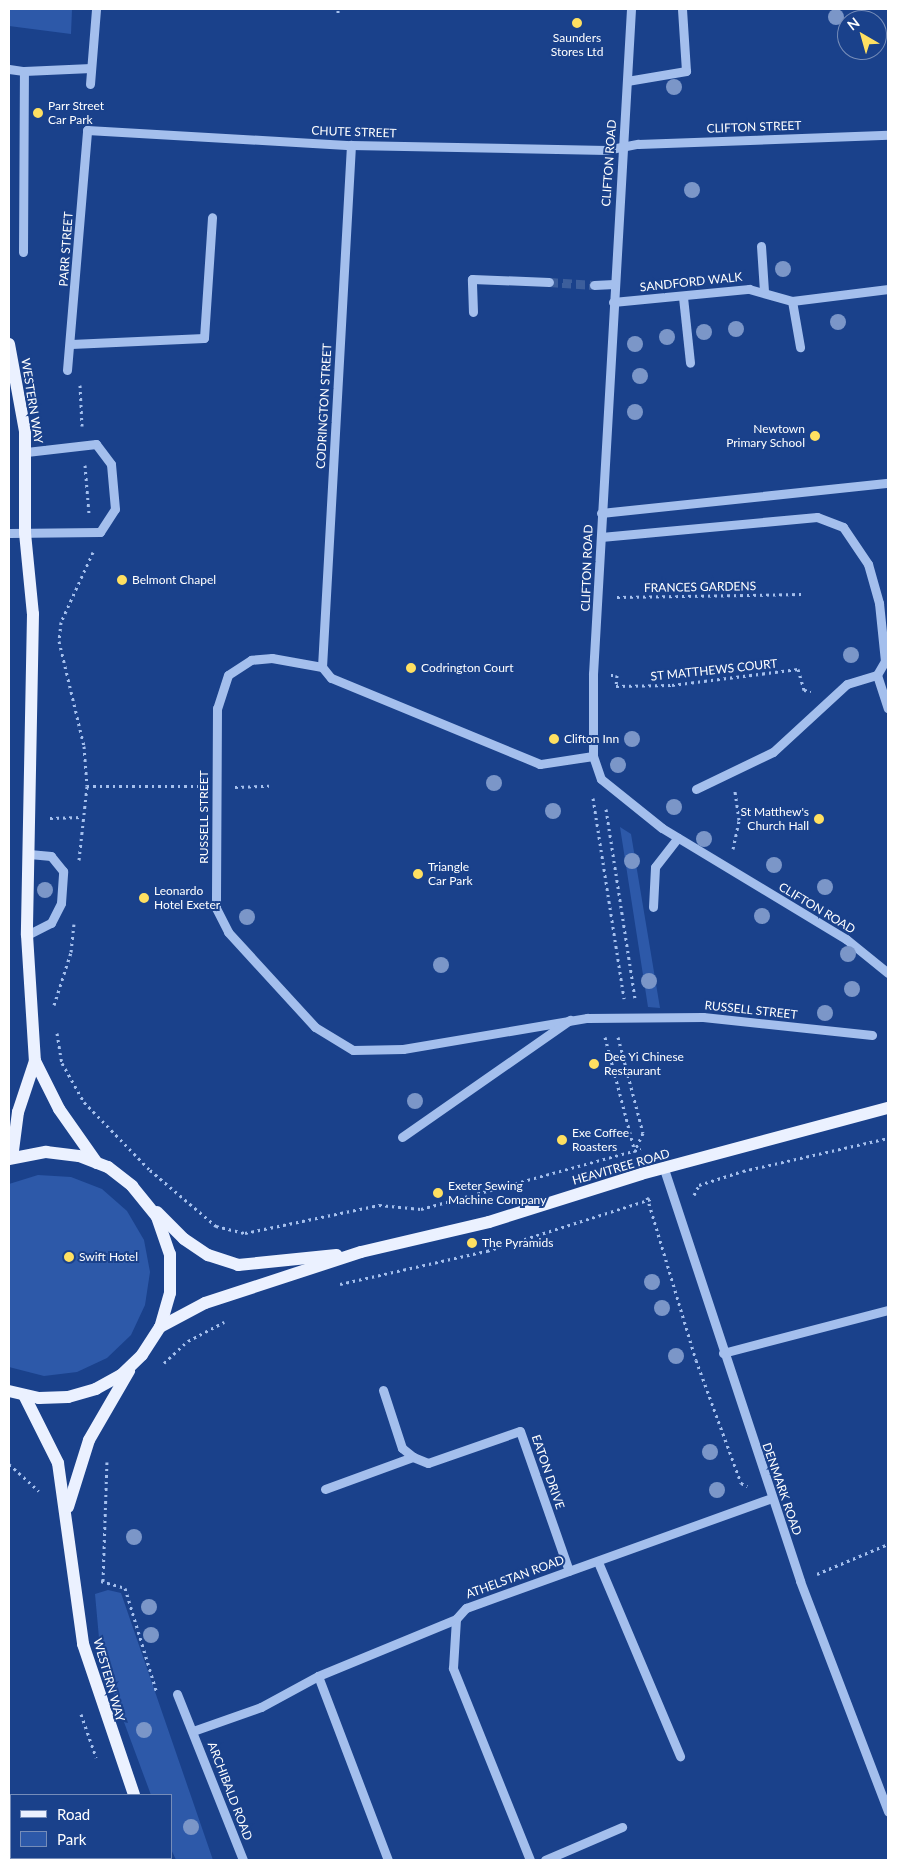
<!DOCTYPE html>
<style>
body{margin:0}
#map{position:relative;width:897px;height:1869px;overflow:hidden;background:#1a418b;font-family:Lato,sans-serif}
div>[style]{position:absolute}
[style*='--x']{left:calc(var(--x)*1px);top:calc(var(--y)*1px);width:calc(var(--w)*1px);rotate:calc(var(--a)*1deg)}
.green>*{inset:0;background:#2d59a9}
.minor-tunnel>*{height:9px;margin-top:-4.5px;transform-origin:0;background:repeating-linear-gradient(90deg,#3c5e9c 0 9px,transparent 0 13.5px)}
.path>*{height:3px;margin-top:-1.5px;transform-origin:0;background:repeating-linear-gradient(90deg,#a4bfed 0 2.5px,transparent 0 6.5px)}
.minor>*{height:9px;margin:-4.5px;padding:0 4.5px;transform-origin:4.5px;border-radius:4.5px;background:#a4bfed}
.major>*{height:12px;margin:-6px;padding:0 6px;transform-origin:6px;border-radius:6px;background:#ebf1ff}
.trees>*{width:16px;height:16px;margin:-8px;border-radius:50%;background:#7b96c8}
.dots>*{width:14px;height:14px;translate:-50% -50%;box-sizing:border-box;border:2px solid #1a418b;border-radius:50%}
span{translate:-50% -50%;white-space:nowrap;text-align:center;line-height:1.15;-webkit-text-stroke:4px #1a418b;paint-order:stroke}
.poi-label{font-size:12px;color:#fff}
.left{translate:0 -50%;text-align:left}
.right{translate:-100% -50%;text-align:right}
.street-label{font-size:12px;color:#fff}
.frame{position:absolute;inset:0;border:10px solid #fff;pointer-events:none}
.legend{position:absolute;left:10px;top:1794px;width:162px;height:65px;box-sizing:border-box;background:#1a418b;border:1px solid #768db9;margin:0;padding:6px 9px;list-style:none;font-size:15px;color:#fff}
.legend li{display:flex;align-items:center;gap:10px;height:25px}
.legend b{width:25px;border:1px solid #768db9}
.north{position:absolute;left:837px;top:10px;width:50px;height:50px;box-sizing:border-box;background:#1a418b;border:1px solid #768db9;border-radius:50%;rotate:322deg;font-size:14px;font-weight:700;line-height:20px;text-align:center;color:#fff}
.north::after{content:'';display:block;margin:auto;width:18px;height:22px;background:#ffe061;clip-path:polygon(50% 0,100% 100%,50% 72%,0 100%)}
</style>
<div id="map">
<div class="green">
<div style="clip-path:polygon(9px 9px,72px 9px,71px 34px,9px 26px)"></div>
<div style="clip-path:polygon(620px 827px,631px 834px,660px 1008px,648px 1007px)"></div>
<div style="clip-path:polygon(38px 1175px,71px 1177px,102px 1189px,127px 1211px,144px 1240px,150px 1272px,145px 1305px,131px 1335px,107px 1358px,77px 1372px,44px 1376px,9px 1367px,9px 1184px)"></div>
<div style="clip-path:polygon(108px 1590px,121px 1593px,213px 1860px,176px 1860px,171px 1849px,171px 1795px,151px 1795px,101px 1660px,95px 1594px)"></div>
</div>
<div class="minor-tunnel">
<div style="--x:549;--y:282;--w:45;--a:3.8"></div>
<div style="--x:9;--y:1810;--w:4;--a:56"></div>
</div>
<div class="path">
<div style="--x:338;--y:13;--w:4;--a:-90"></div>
<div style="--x:80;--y:385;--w:41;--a:87.2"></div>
<div style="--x:85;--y:465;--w:49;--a:85.3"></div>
<div style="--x:93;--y:552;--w:77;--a:114.6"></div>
<div style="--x:61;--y:622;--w:19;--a:96"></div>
<div style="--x:59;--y:641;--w:108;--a:76.6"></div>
<div style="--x:84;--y:746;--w:40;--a:85.7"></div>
<div style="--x:87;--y:786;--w:111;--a:0"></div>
<div style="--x:617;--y:597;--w:185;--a:-0.9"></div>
<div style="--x:611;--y:675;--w:6;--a:0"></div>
<div style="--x:617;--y:675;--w:11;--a:95"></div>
<div style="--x:616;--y:686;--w:56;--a:-1"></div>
<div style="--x:672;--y:685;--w:127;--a:-7.2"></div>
<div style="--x:798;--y:669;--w:22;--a:74"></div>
<div style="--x:804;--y:690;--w:7;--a:8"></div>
<div style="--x:235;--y:787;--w:34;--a:-2"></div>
<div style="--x:593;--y:798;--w:203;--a:81.2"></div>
<div style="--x:606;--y:809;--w:191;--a:81.3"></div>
<div style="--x:50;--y:818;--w:32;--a:-2"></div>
<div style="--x:733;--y:849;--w:30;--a:-78"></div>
<div style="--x:739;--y:820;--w:29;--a:-98"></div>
<div style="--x:79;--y:860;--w:74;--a:-83.8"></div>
<div style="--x:54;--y:1005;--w:56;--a:-72.2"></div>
<div style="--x:71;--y:952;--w:28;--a:-84"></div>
<div style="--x:57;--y:1033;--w:30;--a:81"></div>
<div style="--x:62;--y:1063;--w:45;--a:60.6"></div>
<div style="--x:84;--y:1102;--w:95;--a:45.9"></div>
<div style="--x:150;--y:1170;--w:87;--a:40.3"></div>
<div style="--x:216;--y:1226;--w:30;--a:14"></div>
<div style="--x:245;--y:1233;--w:137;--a:-11.8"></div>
<div style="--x:379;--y:1205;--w:42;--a:5.4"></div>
<div style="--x:421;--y:1209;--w:228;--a:-15.3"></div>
<div style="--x:605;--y:1037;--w:119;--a:75.4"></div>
<div style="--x:618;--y:1037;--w:99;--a:75.4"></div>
<div style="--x:643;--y:1133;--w:19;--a:115"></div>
<div style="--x:694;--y:1195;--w:11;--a:-63"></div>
<div style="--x:699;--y:1185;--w:46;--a:-17.7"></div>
<div style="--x:743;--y:1171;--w:149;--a:-12.8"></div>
<div style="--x:647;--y:1197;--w:170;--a:73.3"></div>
<div style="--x:696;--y:1360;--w:131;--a:69.9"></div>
<div style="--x:741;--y:1483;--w:7;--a:27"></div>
<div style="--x:340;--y:1284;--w:151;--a:-12.7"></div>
<div style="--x:487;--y:1251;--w:175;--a:-17.6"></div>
<div style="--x:164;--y:1363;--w:33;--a:-43"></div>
<div style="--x:188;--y:1341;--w:41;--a:-27.8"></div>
<div style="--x:9;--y:1464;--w:40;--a:42"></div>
<div style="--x:817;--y:1574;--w:77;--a:-22.9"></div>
<div style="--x:101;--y:1581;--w:25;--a:16"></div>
<div style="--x:125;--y:1588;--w:110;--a:73.1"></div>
<div style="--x:103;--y:1581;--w:119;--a:-88.1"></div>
<div style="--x:81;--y:1714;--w:46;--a:70.8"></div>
</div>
<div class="minor">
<div style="--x:631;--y:9;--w:666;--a:93.27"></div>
<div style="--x:593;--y:674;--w:82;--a:90"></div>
<div style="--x:593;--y:756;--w:24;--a:71"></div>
<div style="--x:601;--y:779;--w:78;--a:38.8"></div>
<div style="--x:662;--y:828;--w:215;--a:31.1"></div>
<div style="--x:846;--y:939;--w:54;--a:39"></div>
<div style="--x:9;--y:69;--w:15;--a:8"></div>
<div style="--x:627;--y:81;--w:60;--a:-9.6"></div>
<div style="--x:686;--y:71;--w:62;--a:-93.7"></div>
<div style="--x:90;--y:84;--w:75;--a:-85.4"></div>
<div style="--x:761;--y:246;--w:45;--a:86.2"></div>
<div style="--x:23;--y:252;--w:181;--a:-89.7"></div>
<div style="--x:24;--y:71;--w:67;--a:-2.6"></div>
<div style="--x:594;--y:285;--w:20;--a:-3"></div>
<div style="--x:683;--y:297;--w:66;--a:83.9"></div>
<div style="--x:792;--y:301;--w:47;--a:80.1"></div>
<div style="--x:613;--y:302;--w:137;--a:-5.5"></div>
<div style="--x:749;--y:289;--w:45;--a:15.6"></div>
<div style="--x:792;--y:301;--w:97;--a:-7.1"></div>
<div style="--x:473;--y:312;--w:33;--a:-92"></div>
<div style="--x:472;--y:279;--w:77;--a:2.2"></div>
<div style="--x:71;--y:344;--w:133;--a:-2.6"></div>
<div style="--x:204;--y:338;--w:121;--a:-86.2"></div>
<div style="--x:67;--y:370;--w:241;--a:-85.2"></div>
<div style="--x:87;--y:130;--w:264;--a:3.3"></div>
<div style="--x:351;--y:145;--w:255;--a:1.1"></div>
<div style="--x:606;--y:150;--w:33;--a:-11"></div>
<div style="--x:638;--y:144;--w:250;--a:-2.1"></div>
<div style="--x:601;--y:513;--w:289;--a:-6"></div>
<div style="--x:9;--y:533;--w:91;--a:-0.6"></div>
<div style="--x:100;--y:532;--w:27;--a:-57"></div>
<div style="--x:115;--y:509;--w:45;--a:-95.1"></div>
<div style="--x:111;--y:464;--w:25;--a:-127"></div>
<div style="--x:96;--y:444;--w:70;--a:173.5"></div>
<div style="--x:601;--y:537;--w:217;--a:-5.3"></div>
<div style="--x:817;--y:517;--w:28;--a:21"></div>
<div style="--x:843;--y:527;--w:45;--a:56"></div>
<div style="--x:868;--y:564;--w:41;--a:74.2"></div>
<div style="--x:879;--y:603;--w:58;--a:84.1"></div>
<div style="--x:885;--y:661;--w:16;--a:120"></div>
<div style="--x:322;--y:667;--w:523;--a:-86.82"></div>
<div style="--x:593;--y:756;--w:54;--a:171.4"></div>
<div style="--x:540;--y:764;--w:226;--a:-157.6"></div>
<div style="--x:331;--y:678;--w:14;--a:-129"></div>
<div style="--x:322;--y:667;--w:51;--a:-169.8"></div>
<div style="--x:272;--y:658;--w:21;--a:175"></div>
<div style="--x:251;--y:660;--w:27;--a:147"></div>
<div style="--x:228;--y:675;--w:35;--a:108"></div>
<div style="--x:217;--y:708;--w:200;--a:90.3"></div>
<div style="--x:216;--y:908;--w:27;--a:63"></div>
<div style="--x:228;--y:932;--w:129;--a:47.5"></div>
<div style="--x:315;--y:1027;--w:44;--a:31.2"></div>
<div style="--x:353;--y:1050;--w:50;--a:-1.1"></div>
<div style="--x:403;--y:1049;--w:187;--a:-9.6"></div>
<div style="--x:587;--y:1018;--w:116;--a:-0.5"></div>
<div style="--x:703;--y:1017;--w:170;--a:6.1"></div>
<div style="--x:696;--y:789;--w:85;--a:-25.7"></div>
<div style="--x:773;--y:752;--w:100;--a:-42.6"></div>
<div style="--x:847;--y:684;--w:31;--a:-17"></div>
<div style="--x:877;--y:675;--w:35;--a:72"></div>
<div style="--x:653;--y:907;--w:40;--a:-87.1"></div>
<div style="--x:655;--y:867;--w:37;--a:-52"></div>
<div style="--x:27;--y:935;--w:27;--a:-27"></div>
<div style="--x:51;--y:923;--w:22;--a:-63"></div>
<div style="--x:61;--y:903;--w:32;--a:-86"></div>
<div style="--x:63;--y:871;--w:19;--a:-129"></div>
<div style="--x:51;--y:856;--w:22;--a:-175"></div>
<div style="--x:402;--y:1137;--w:205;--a:-34.9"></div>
<div style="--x:664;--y:1169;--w:434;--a:71.7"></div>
<div style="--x:800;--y:1581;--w:247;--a:69.1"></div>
<div style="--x:723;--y:1353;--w:171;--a:-14.6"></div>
<div style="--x:383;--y:1390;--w:61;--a:71.9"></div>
<div style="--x:402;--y:1448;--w:14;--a:39"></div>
<div style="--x:325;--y:1489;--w:94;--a:-20"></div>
<div style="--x:413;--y:1457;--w:16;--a:22"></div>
<div style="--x:428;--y:1463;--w:97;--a:-19.2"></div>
<div style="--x:520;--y:1431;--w:148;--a:70.7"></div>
<div style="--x:598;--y:1562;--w:211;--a:67.1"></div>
<div style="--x:318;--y:1676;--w:197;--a:69.2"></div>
<div style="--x:177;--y:1694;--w:179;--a:68.3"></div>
<div style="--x:193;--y:1731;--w:72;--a:-19.4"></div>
<div style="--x:261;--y:1707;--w:65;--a:-28.5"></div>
<div style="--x:318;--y:1676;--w:149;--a:-22.4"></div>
<div style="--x:46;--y:1859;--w:1;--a:45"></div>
<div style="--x:530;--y:1860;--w:207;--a:-111.9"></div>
<div style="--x:453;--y:1668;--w:49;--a:-86.5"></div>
<div style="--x:456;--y:1619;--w:15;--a:-48"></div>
<div style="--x:466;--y:1608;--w:325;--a:-19.8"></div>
<div style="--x:545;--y:1860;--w:84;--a:-23.2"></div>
</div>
<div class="major">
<div style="--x:9;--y:344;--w:88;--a:79.6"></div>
<div style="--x:25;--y:431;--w:102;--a:90"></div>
<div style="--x:25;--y:533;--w:81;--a:84.4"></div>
<div style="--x:33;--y:614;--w:321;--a:91.1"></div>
<div style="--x:27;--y:935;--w:126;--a:86.4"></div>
<div style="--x:35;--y:1061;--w:54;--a:108.4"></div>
<div style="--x:18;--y:1112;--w:46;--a:97.4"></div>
<div style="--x:35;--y:1061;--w:54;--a:63.4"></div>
<div style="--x:59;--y:1109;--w:66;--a:54.9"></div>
<div style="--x:9;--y:1159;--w:38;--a:-11"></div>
<div style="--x:46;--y:1152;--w:33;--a:7"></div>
<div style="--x:79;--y:1156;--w:31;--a:21"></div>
<div style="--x:108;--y:1167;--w:31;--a:38"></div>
<div style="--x:132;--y:1186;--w:40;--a:51"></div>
<div style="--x:157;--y:1217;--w:39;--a:71"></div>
<div style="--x:170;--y:1254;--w:39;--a:90"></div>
<div style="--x:170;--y:1293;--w:35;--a:106"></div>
<div style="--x:160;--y:1327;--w:33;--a:123"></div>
<div style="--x:142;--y:1355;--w:29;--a:136"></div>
<div style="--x:121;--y:1375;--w:29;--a:151"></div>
<div style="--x:96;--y:1389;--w:29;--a:164"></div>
<div style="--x:68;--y:1397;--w:29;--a:178"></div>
<div style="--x:39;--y:1398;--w:31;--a:-167"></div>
<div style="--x:157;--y:1212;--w:38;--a:45"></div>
<div style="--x:184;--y:1239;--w:29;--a:34"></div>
<div style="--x:208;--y:1255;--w:32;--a:18"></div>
<div style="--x:238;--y:1265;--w:99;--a:-5.8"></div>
<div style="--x:160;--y:1327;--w:51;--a:-28.1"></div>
<div style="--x:205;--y:1303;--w:164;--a:-18.1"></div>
<div style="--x:361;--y:1252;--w:131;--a:-13.2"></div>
<div style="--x:489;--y:1222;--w:159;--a:-17.5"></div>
<div style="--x:641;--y:1174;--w:256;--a:-15"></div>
<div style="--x:24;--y:1395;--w:76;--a:63.4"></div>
<div style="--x:58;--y:1463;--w:183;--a:82.1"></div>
<div style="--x:83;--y:1644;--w:159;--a:71.3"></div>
<div style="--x:68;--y:1507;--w:70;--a:-72.6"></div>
<div style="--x:89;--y:1440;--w:80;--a:-59.9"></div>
<div style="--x:157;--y:1858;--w:2;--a:63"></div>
</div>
<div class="trees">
<div style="left:836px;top:17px"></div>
<div style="left:674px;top:87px"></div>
<div style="left:692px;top:190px"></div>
<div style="left:783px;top:269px"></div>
<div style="left:838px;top:322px"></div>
<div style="left:736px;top:329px"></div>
<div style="left:704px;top:332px"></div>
<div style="left:667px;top:337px"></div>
<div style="left:635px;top:344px"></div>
<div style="left:640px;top:376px"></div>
<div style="left:635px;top:412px"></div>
<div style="left:851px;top:655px"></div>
<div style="left:632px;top:739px"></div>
<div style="left:618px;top:765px"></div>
<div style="left:494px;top:783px"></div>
<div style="left:674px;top:807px"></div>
<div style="left:553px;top:811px"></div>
<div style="left:704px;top:839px"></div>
<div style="left:632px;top:861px"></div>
<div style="left:774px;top:865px"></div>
<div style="left:825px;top:887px"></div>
<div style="left:45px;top:890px"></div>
<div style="left:762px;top:916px"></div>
<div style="left:247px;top:917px"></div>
<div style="left:848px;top:954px"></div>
<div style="left:441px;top:965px"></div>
<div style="left:649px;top:981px"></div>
<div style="left:852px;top:989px"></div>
<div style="left:825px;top:1013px"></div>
<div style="left:415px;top:1101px"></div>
<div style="left:652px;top:1282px"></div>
<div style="left:662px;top:1308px"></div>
<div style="left:676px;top:1356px"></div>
<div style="left:710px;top:1452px"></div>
<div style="left:717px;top:1490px"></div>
<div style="left:134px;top:1537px"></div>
<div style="left:149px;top:1607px"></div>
<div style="left:151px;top:1635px"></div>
<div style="left:144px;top:1730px"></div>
<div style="left:191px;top:1827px"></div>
</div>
<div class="dots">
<div style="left:577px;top:23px;background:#ffe061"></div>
<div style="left:38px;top:113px;background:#ffe061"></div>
<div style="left:815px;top:436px;background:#ffe061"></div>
<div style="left:122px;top:580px;background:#ffe061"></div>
<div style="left:411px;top:668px;background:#ffe061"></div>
<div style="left:554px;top:739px;background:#ffe061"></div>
<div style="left:819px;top:819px;background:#ffe061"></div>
<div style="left:418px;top:874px;background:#ffe061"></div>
<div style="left:144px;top:898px;background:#ffe061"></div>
<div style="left:594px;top:1064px;background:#ffe061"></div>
<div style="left:562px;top:1140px;background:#ffe061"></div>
<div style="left:438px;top:1193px;background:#ffe061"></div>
<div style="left:472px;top:1243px;background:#ffe061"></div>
<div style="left:69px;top:1257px;background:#ffe061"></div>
</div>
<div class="poi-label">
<span style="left:577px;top:45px">Saunders<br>Stores Ltd</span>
<span class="left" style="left:48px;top:113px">Parr Street<br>Car Park</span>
<span class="right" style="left:805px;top:436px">Newtown<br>Primary School</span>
<span class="left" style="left:132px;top:580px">Belmont Chapel</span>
<span class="left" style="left:421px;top:668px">Codrington Court</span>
<span class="left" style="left:564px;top:739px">Clifton Inn</span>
<span class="right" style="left:809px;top:819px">St Matthew's<br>Church Hall</span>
<span class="left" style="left:428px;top:874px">Triangle<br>Car Park</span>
<span class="left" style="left:154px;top:898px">Leonardo<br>Hotel Exeter</span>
<span class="left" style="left:604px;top:1064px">Dee Yi Chinese<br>Restaurant</span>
<span class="left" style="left:572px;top:1140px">Exe Coffee<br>Roasters</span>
<span class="left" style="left:448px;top:1193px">Exeter Sewing<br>Machine Company</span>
<span class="left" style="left:482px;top:1243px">The Pyramids</span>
<span class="left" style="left:79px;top:1257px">Swift Hotel</span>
</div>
<div class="street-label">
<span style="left:754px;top:127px;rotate:-2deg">CLIFTON STREET</span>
<span style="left:354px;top:132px;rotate:2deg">CHUTE STREET</span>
<span style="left:609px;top:163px;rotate:-86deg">CLIFTON ROAD</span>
<span style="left:66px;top:249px;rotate:-86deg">PARR STREET</span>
<span style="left:691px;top:282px;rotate:-6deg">SANDFORD WALK</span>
<span style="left:32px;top:401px;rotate:81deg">WESTERN WAY</span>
<span style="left:324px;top:406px;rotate:-87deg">CODRINGTON STREET</span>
<span style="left:587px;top:568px;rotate:-88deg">CLIFTON ROAD</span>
<span style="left:700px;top:587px;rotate:-1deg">FRANCES GARDENS</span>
<span style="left:714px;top:670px;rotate:-6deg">ST MATTHEWS COURT</span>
<span style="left:204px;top:817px;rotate:-90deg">RUSSELL STREET</span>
<span style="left:817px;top:908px;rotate:31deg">CLIFTON ROAD</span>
<span style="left:751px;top:1010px;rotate:6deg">RUSSELL STREET</span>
<span style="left:621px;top:1167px;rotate:-16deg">HEAVITREE ROAD</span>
<span style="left:548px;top:1472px;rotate:71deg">EATON DRIVE</span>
<span style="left:782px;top:1489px;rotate:71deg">DENMARK ROAD</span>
<span style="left:515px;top:1577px;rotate:-20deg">ATHELSTAN ROAD</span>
<span style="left:109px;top:1680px;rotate:74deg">WESTERN WAY</span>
<span style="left:230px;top:1791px;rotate:69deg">ARCHIBALD ROAD</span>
</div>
<div class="frame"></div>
<ul class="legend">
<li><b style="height:6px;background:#ebf1ff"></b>Road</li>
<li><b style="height:14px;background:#2d59a9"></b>Park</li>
</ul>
<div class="north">N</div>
</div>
